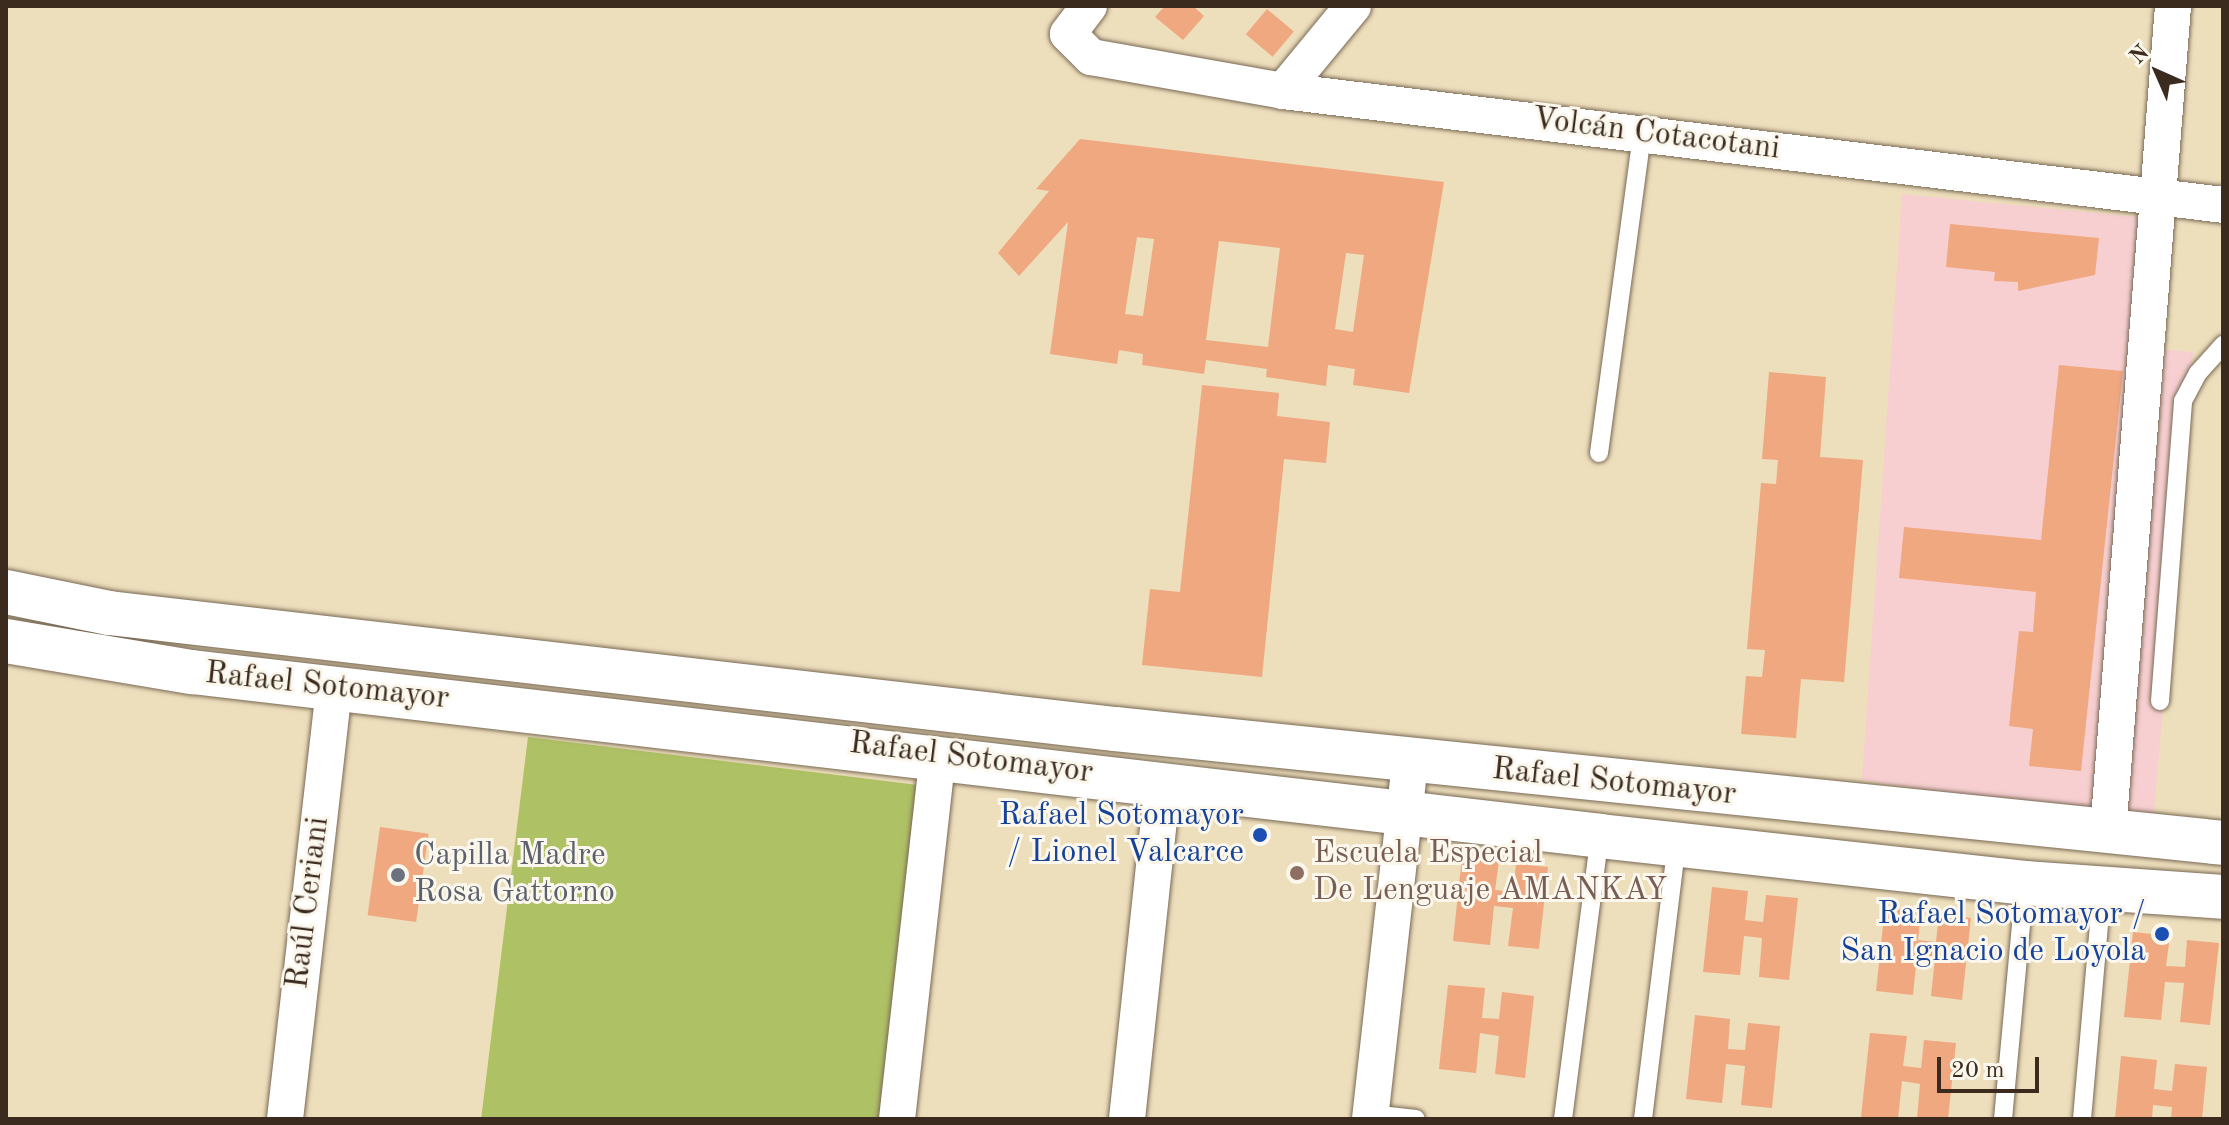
<!DOCTYPE html>
<meta charset="utf-8">
<style>
body{margin:0}
#map{position:relative;width:2229px;height:1125px;overflow:hidden;background:#eddebc;font-family:"Old Standard TT",serif}
div>[style]{position:absolute}
[style*='--x']{left:calc(var(--x)*1px);top:calc(var(--y)*1px);width:calc(var(--w)*1px);rotate:calc(var(--a)*1deg)}
.built>*{inset:0;background:#f7cfd1}
.green>*{inset:0;background:#afc165;transform-origin:0 0}
.building>*{inset:0;background:#efa880;transform-origin:0 0}
.roads{filter:drop-shadow(0 0 2px #796955) drop-shadow(0 0 2px #796955)}
.lane>*{height:18px;margin:-9px;padding:0 9px;transform-origin:9px;border-radius:9px;background:#fff}
.street>*{height:36px;margin:-18px;padding:0 18px;transform-origin:18px;border-radius:18px;background:#fff}
.secondary>*{height:44px;margin:-22px;padding:0 22px;transform-origin:22px;border-radius:22px;background:#fff}
.dots>*{width:22px;height:22px;translate:-50% -50%;box-sizing:border-box;border:4px solid #fbf7ec;border-radius:50%}
span{translate:-50% -50%;white-space:nowrap;text-align:center;line-height:1.15;-webkit-text-stroke:6px #fbf7ec;paint-order:stroke}
.street-label{font-size:32px;color:#3b2a1e}
.transit-label{font-size:32px;color:#164399}
.right{translate:-100% -50%;text-align:right}
.education-label{font-size:32px;color:#785e54}
.left{translate:0 -50%;text-align:left}
.worship-label{font-size:32px;color:#5b616d}
.frame{position:absolute;inset:0;border:8px solid #3b2a1e;pointer-events:none}
.north{position:absolute;left:2117px;top:32px;width:80px;height:80px;-webkit-text-stroke:6px #fbf7ec;paint-order:stroke;rotate:315deg;font-size:22px;font-weight:700;line-height:32px;text-align:center;color:#3b2a1e}
.north::after{content:'';display:block;margin:auto;width:28px;height:36px;background:#3b2a1e;clip-path:polygon(50% 0,100% 100%,50% 72%,0 100%)}
.scale{position:absolute;left:1937px;top:1057px;width:102px;height:36px;box-sizing:border-box;border:4px solid #3b2a1e;border-top:0;padding-left:10px;font-size:24px;line-height:28px;white-space:nowrap;color:#3b2a1e;-webkit-text-stroke:6px #fbf7ec;paint-order:stroke}
</style>
<div id="map">
<div class="built">
<div style="clip-path:polygon(1902px 194px,2158px 219px,2139px 348px,2193px 352px,2153px 825px,1862px 780px)"></div>
</div>
<div class="green">
<div style="left:528px;top:737px;width:397px;height:385px;rotate:7deg"></div>
</div>
<div class="building">
<div style="clip-path:polygon(1165px 6px,1193px 6px,1204px 16px,1183px 40px,1155px 17px)"></div>
<div style="left:1267px;top:9px;width:35px;height:33px;rotate:40deg"></div>
<div style="clip-path:polygon(evenodd,1080px 139px,1444px 182px,1409px 393px,1353px 385px,1355px 369px,1328px 365px,1326px 386px,1266px 377px,1267px 369px,1206px 360px,1204px 374px,1142px 365px,1143px 354px,1119px 350px,1117px 364px,1050px 354px,1068px 222px,1019px 276px,998px 253px,1049px 191px,1036px 189px,1080px 139px,1137px 237px,1154px 239px,1143px 316px,1125px 314px,1137px 237px,1080px 139px,1219px 241px,1280px 248px,1268px 347px,1206px 340px,1219px 241px,1080px 139px,1346px 253px,1364px 255px,1353px 332px,1335px 329px,1346px 253px)"></div>
<div style="clip-path:polygon(1950px 224px,2099px 238px,2095px 275px,2018px 291px,2018px 282px,1994px 281px,1995px 272px,1946px 267px)"></div>
<div style="clip-path:polygon(2059px 365px,2123px 371px,2081px 771px,2029px 766px,2033px 729px,2009px 726px,2019px 631px,2033px 632px,2036px 592px,1899px 578px,1904px 527px,2041px 540px)"></div>
<div style="clip-path:polygon(1769px 372px,1826px 377px,1820px 457px,1863px 460px,1844px 682px,1801px 679px,1796px 738px,1741px 734px,1746px 676px,1762px 677px,1765px 650px,1747px 649px,1761px 483px,1776px 484px,1778px 460px,1762px 459px)"></div>
<div style="clip-path:polygon(1202px 385px,1279px 393px,1277px 416px,1330px 422px,1326px 463px,1284px 459px,1262px 677px,1142px 665px,1150px 589px,1180px 592px)"></div>
<div style="left:380px;top:827px;width:49px;height:89px;rotate:8deg"></div>
<div style="clip-path:polygon(1462px 857px,1499px 861px,1495px 890px,1513px 892px,1516px 864px,1548px 867px,1539px 949px,1508px 946px,1513px 908px,1494px 906px,1490px 945px,1453px 941px)"></div>
<div style="clip-path:polygon(1712px 887px,1748px 891px,1745px 920px,1763px 922px,1766px 895px,1798px 898px,1789px 980px,1759px 977px,1762px 938px,1744px 936px,1740px 975px,1703px 972px)"></div>
<div style="clip-path:polygon(1885px 907px,1921px 911px,1918px 940px,1936px 942px,1939px 914px,1971px 918px,1962px 1000px,1931px 996px,1935px 958px,1917px 956px,1913px 995px,1876px 991px)"></div>
<div style="clip-path:polygon(2133px 932px,2170px 936px,2166px 966px,2185px 967px,2187px 940px,2219px 943px,2210px 1025px,2180px 1022px,2184px 983px,2165px 982px,2161px 1020px,2124px 1017px)"></div>
<div style="clip-path:polygon(1448px 985px,1485px 988px,1482px 1018px,1499px 1019px,1502px 992px,1534px 996px,1525px 1078px,1495px 1074px,1499px 1036px,1480px 1033px,1476px 1073px,1439px 1069px)"></div>
<div style="clip-path:polygon(1695px 1015px,1730px 1019px,1728px 1049px,1745px 1050px,1748px 1023px,1780px 1026px,1772px 1108px,1741px 1105px,1745px 1066px,1726px 1064px,1722px 1103px,1686px 1099px)"></div>
<div style="clip-path:polygon(1870px 1033px,1907px 1036px,1903px 1066px,1921px 1068px,1924px 1040px,1956px 1043px,1948px 1119px,1917px 1119px,1920px 1084px,1902px 1081px,1898px 1119px,1861px 1117px)"></div>
<div style="clip-path:polygon(2121px 1056px,2157px 1060px,2154px 1089px,2172px 1091px,2175px 1064px,2207px 1067px,2202px 1119px,2171px 1119px,2172px 1107px,2153px 1105px,2152px 1119px,2115px 1119px)"></div>
</div>
<div class="roads">
<div class="lane">
<div style="--x:1599;--y:453;--w:323;--a:-82.3"></div>
<div style="--x:2160;--y:701;--w:301;--a:-85.6"></div>
<div style="--x:2183;--y:401;--w:32;--a:-62"></div>
<div style="--x:2198;--y:373;--w:38;--a:-48"></div>
<div style="--x:1371;--y:1114;--w:45;--a:6.3"></div>
<div style="--x:1563;--y:1119;--w:285;--a:-82.6"></div>
<div style="--x:1643;--y:1119;--w:277;--a:-83"></div>
<div style="--x:2003;--y:1119;--w:237;--a:-84.7"></div>
<div style="--x:2082;--y:1119;--w:229;--a:-85"></div>
</div>
<div class="street">
<div style="--x:1089;--y:6;--w:35;--a:127"></div>
<div style="--x:1068;--y:34;--w:33;--a:45"></div>
<div style="--x:1091;--y:57;--w:195;--a:10"></div>
<div style="--x:1283;--y:91;--w:947;--a:6.91"></div>
<div style="--x:1283;--y:91;--w:110;--a:-50.5"></div>
<div style="--x:2108;--y:832;--w:829;--a:-85.5"></div>
<div style="--x:285;--y:1119;--w:434;--a:-83.5"></div>
<div style="--x:897;--y:1119;--w:366;--a:-83.6"></div>
<div style="--x:1127;--y:1119;--w:339;--a:-83.9"></div>
<div style="--x:1370;--y:1119;--w:359;--a:-83.6"></div>
</div>
<div class="secondary">
<div style="--x:6;--y:592;--w:105;--a:11.5"></div>
<div style="--x:109;--y:613;--w:1013;--a:6.58"></div>
<div style="--x:1115;--y:729;--w:1114;--a:5.87"></div>
<div style="--x:6;--y:641;--w:189;--a:9.5"></div>
<div style="--x:192;--y:672;--w:1418;--a:6.64"></div>
<div style="--x:1600;--y:836;--w:428;--a:6.3"></div>
<div style="--x:2025;--y:883;--w:198;--a:4"></div>
</div>
</div>
<div class="dots">
<div style="left:1260px;top:835px;background:#1a4fb4"></div>
<div style="left:1297px;top:873px;background:#8d6e63"></div>
<div style="left:398px;top:875px;background:#6b7280"></div>
<div style="left:2162px;top:934px;background:#1a4fb4"></div>
</div>
<div class="street-label">
<span style="left:1656px;top:135px;rotate:7deg">Volcán Cotacotani</span>
<span style="left:327px;top:687px;rotate:6deg">Rafael Sotomayor</span>
<span style="left:971px;top:759px;rotate:7deg">Rafael Sotomayor</span>
<span style="left:1614px;top:783px;rotate:6deg">Rafael Sotomayor</span>
<span style="left:309px;top:903px;rotate:-83deg">Raúl Ceriani</span>
</div>
<div class="transit-label">
<span class="right" style="left:1244px;top:835px">Rafael Sotomayor<br>/ Lionel Valcarce</span>
<span class="right" style="left:2146px;top:934px">Rafael Sotomayor /<br>San Ignacio de Loyola</span>
</div>
<div class="education-label">
<span class="left" style="left:1313px;top:873px">Escuela Especial<br>De Lenguaje AMANKAY</span>
</div>
<div class="worship-label">
<span class="left" style="left:414px;top:875px">Capilla Madre<br>Rosa Gattorno</span>
</div>
<div class="frame"></div>
<div class="north">N</div>
<div class="scale">20 m</div>
</div>
